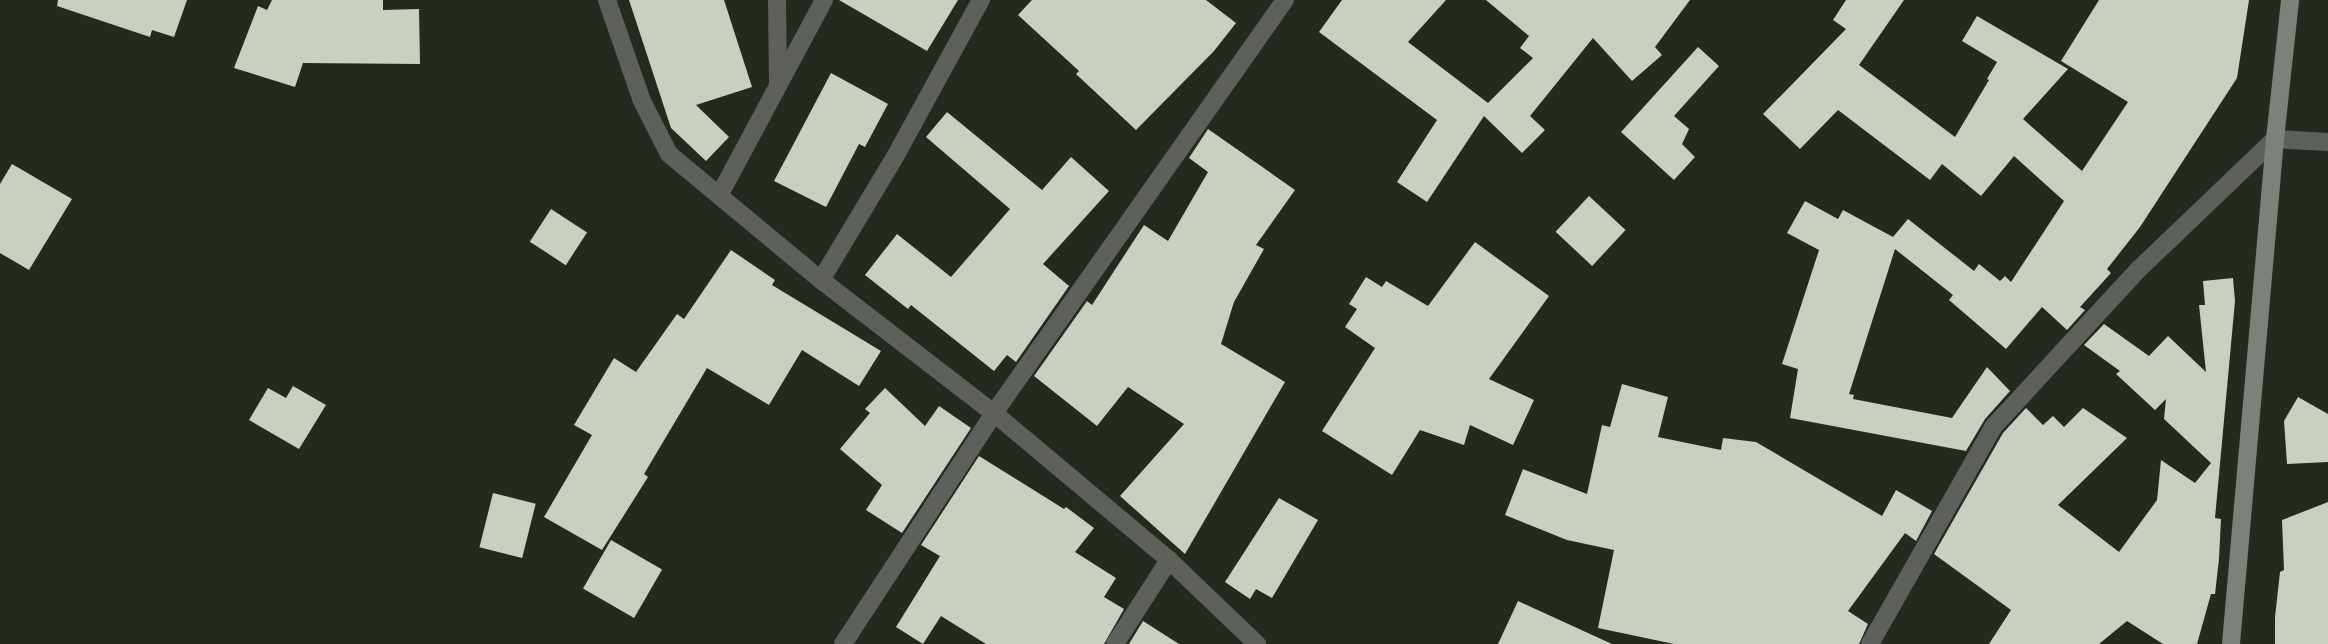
<!DOCTYPE html>
<style>
body{margin:0}
#map{position:relative;width:2328px;height:644px;overflow:hidden;background:#232a1f;font-family:Commissioner,sans-serif}
div>[style]{position:absolute}
[style*='--x']{left:calc(var(--x)*1px);top:calc(var(--y)*1px);width:calc(var(--w)*1px);rotate:calc(var(--a)*1deg)}
.building>*{inset:0;background:#c7d0c1;transform-origin:0 0}
.street>*{height:18px;margin:-9px;padding:0 9px;transform-origin:9px;border-radius:9px;background:#5e615b}
.secondary>*{height:18px;margin:-9px;padding:0 9px;transform-origin:9px;border-radius:9px;background:#7c8279}
span{translate:-50% -50%;white-space:nowrap;text-align:center;line-height:1.15;-webkit-text-stroke:7px #1a2015;paint-order:stroke}
</style>
<div id="map">
<div class="building">
<div style="clip-path:polygon(58px 0,187px 0,174px 37px,152px 30px,150px 37px,57px 6px)"></div>
<div style="clip-path:polygon(272px 0,383px 0,383px 10px,419px 9px,420px 64px,303px 63px,295px 87px,234px 68px,258px 6px,267px 10px)"></div>
<div style="clip-path:polygon(629px 0,724px 0,752px 87px,696px 105px,729px 137px,706px 161px,671px 128px)"></div>
<div style="clip-path:polygon(839px 0,958px 0,927px 51px)"></div>
<div style="clip-path:polygon(1032px 0,1206px 0,1236px 23px,1214px 51px,1136px 130px,1076px 74px,1079px 71px,1018px 15px)"></div>
<div style="clip-path:polygon(1342px 0,1446px 0,1408px 42px,1488px 103px,1533px 58px,1520px 48px,1529px 36px,1486px 0,1690px 0,1655px 47px,1662px 55px,1632px 81px,1593px 38px,1530px 116px,1545px 130px,1522px 153px,1484px 116px,1427px 202px,1397px 182px,1437px 120px,1319px 32px)"></div>
<div style="clip-path:polygon(1846px 0,1904px 0,1859px 65px,1955px 137px,1989px 80px,1987px 79px,1997px 62px,1962px 41px,1977px 16px,2068px 69px,2023px 119px,2082px 171px,2128px 102px,2061px 61px,2099px 0,2249px 0,2237px 78px,2140px 227px,2107px 269px,2111px 273px,2080px 307px,2085px 310px,2067px 330px,2042px 307px,2006px 349px,1949px 300px,1953px 295px,1895px 249px,1849px 394px,1854px 395px,1853px 399px,1952px 418px,1987px 367px,2010px 391px,1985px 419px,1966px 451px,1790px 418px,1798px 369px,1782px 364px,1819px 250px,1787px 233px,1805px 201px,1838px 219px,1843px 210px,1893px 237px,1908px 219px,1974px 271px,1979px 264px,2000px 281px,2005px 276px,2011px 282px,2064px 201px,2014px 156px,1981px 196px,1942px 164px,1930px 180px,1838px 110px,1800px 149px,1763px 114px,1846px 29px,1833px 20px)"></div>
<div style="clip-path:polygon(1698px 47px,1719px 66px,1674px 116px,1689px 129px,1682px 144px,1695px 157px,1674px 180px,1621px 132px)"></div>
<div style="clip-path:polygon(831px 73px,888px 104px,865px 147px,859px 144px,826px 207px,774px 181px)"></div>
<div style="clip-path:polygon(947px 112px,1042px 190px,1071px 157px,1109px 191px,1043px 264px,1069px 286px,1016px 362px,1007px 355px,994px 371px,911px 305px,908px 309px,865px 275px,897px 234px,951px 277px,1010px 209px,926px 137px)"></div>
<div style="clip-path:polygon(1208px 129px,1295px 190px,1256px 245px,1264px 249px,1234px 302px,1221px 344px,1285px 382px,1185px 554px,1120px 496px,1184px 424px,1128px 387px,1097px 426px,1034px 376px,1087px 301px,1092px 305px,1144px 225px,1168px 241px,1208px 172px,1189px 158px)"></div>
<div style="clip-path:polygon(12px 164px,72px 199px,29px 270px,0 253px,0 184px)"></div>
<div style="left:1589px;top:196px;width:50px;height:49px;rotate:43deg"></div>
<div style="left:551px;top:209px;width:43px;height:39px;rotate:33deg"></div>
<div style="clip-path:polygon(1475px 242px,1549px 296px,1489px 379px,1534px 400px,1513px 445px,1470px 425px,1464px 445px,1420px 430px,1392px 475px,1322px 431px,1375px 348px,1345px 327px,1357px 309px,1349px 304px,1366px 277px,1382px 287px,1386px 281px,1428px 306px)"></div>
<div style="clip-path:polygon(731px 250px,775px 280px,772px 285px,881px 351px,859px 386px,802px 350px,769px 405px,707px 368px,644px 474px,648px 477px,602px 550px,544px 517px,592px 435px,574px 425px,614px 358px,636px 372px,677px 314px,684px 319px)"></div>
<div style="clip-path:polygon(2233px 278px,2235px 301px,2215px 518px,2221px 519px,2219px 559px,2215px 594px,2211px 594px,2197px 644px,2163px 644px,2127px 621px,2099px 644px,1989px 644px,2011px 610px,1934px 554px,2003px 433px,2026px 408px,2043px 425px,2053px 416px,2064px 427px,2083px 408px,2127px 438px,2058px 505px,2119px 552px,2157px 500px,2161px 460px,2195px 483px,2211px 463px,2164px 419px,2166px 399px,2155px 410px,2116px 374px,2120px 371px,2084px 345px,2104px 324px,2149px 356px,2168px 336px,2206px 372px,2199px 305px,2205px 305px,2203px 281px)"></div>
<div style="clip-path:polygon(1622px 384px,1668px 397px,1658px 437px,1721px 450px,1723px 438px,1756px 442px,1882px 516px,1896px 490px,1932px 511px,1916px 541px,1905px 533px,1848px 611px,1868px 624px,1859px 644px,1674px 644px,1598px 628px,1614px 550px,1567px 540px,1505px 515px,1523px 469px,1587px 494px,1602px 425px,1610px 427px)"></div>
<div style="clip-path:polygon(293px 386px,326px 405px,299px 449px,249px 420px,268px 388px,286px 398px)"></div>
<div style="clip-path:polygon(885px 388px,925px 426px,939px 406px,971px 428px,902px 533px,866px 510px,882px 485px,840px 449px,870px 413px,865px 409px)"></div>
<div style="clip-path:polygon(2298px 397px,2328px 414px,2328px 462px,2287px 464px,2284px 421px)"></div>
<div style="clip-path:polygon(979px 456px,1064px 509px,1066px 507px,1094px 528px,1075px 552px,1116px 578px,1104px 597px,1124px 609px,1104px 644px,986px 644px,941px 616px,923px 644px,896px 627px,940px 556px,921px 545px)"></div>
<div style="left:493px;top:493px;width:44px;height:56px;rotate:14deg"></div>
<div style="clip-path:polygon(1279px 498px,1318px 520px,1272px 598px,1256px 589px,1250px 599px,1225px 582px)"></div>
<div style="clip-path:polygon(2328px 502px,2328px 644px,2275px 644px,2275px 617px,2280px 572px,2284px 570px,2282px 520px)"></div>
<div style="left:611px;top:540px;width:59px;height:56px;rotate:30deg"></div>
<div style="clip-path:polygon(1518px 601px,1612px 644px,1498px 644px)"></div>
<div style="clip-path:polygon(1143px 621px,1179px 644px,1129px 644px)"></div>
</div>
<div class="street">
<div style="--x:607;--y:0;--w:107;--a:70.9"></div>
<div style="--x:642;--y:101;--w:59;--a:63"></div>
<div style="--x:669;--y:154;--w:197;--a:39.7"></div>
<div style="--x:821;--y:280;--w:218;--a:37.6"></div>
<div style="--x:994;--y:413;--w:229;--a:40"></div>
<div style="--x:1169;--y:560;--w:122;--a:43.7"></div>
<div style="--x:777;--y:0;--w:84;--a:89.3"></div>
<div style="--x:720;--y:194;--w:220;--a:-61.8"></div>
<div style="--x:821;--y:280;--w:146;--a:-59"></div>
<div style="--x:896;--y:155;--w:177;--a:-61.3"></div>
<div style="--x:843;--y:644;--w:276;--a:-56.8"></div>
<div style="--x:994;--y:413;--w:505;--a:-54.83"></div>
<div style="--x:1115;--y:644;--w:100;--a:-57.3"></div>
<div style="--x:1870;--y:644;--w:251;--a:-60.4"></div>
<div style="--x:1994;--y:426;--w:214;--a:-47.3"></div>
<div style="--x:2139;--y:269;--w:188;--a:-43.7"></div>
<div style="--x:2275;--y:139;--w:53;--a:3.2"></div>
</div>
<div class="secondary">
<div style="--x:2231;--y:644;--w:507;--a:-85.02"></div>
<div style="--x:2275;--y:139;--w:140;--a:-83.8"></div>
</div>
</div>
